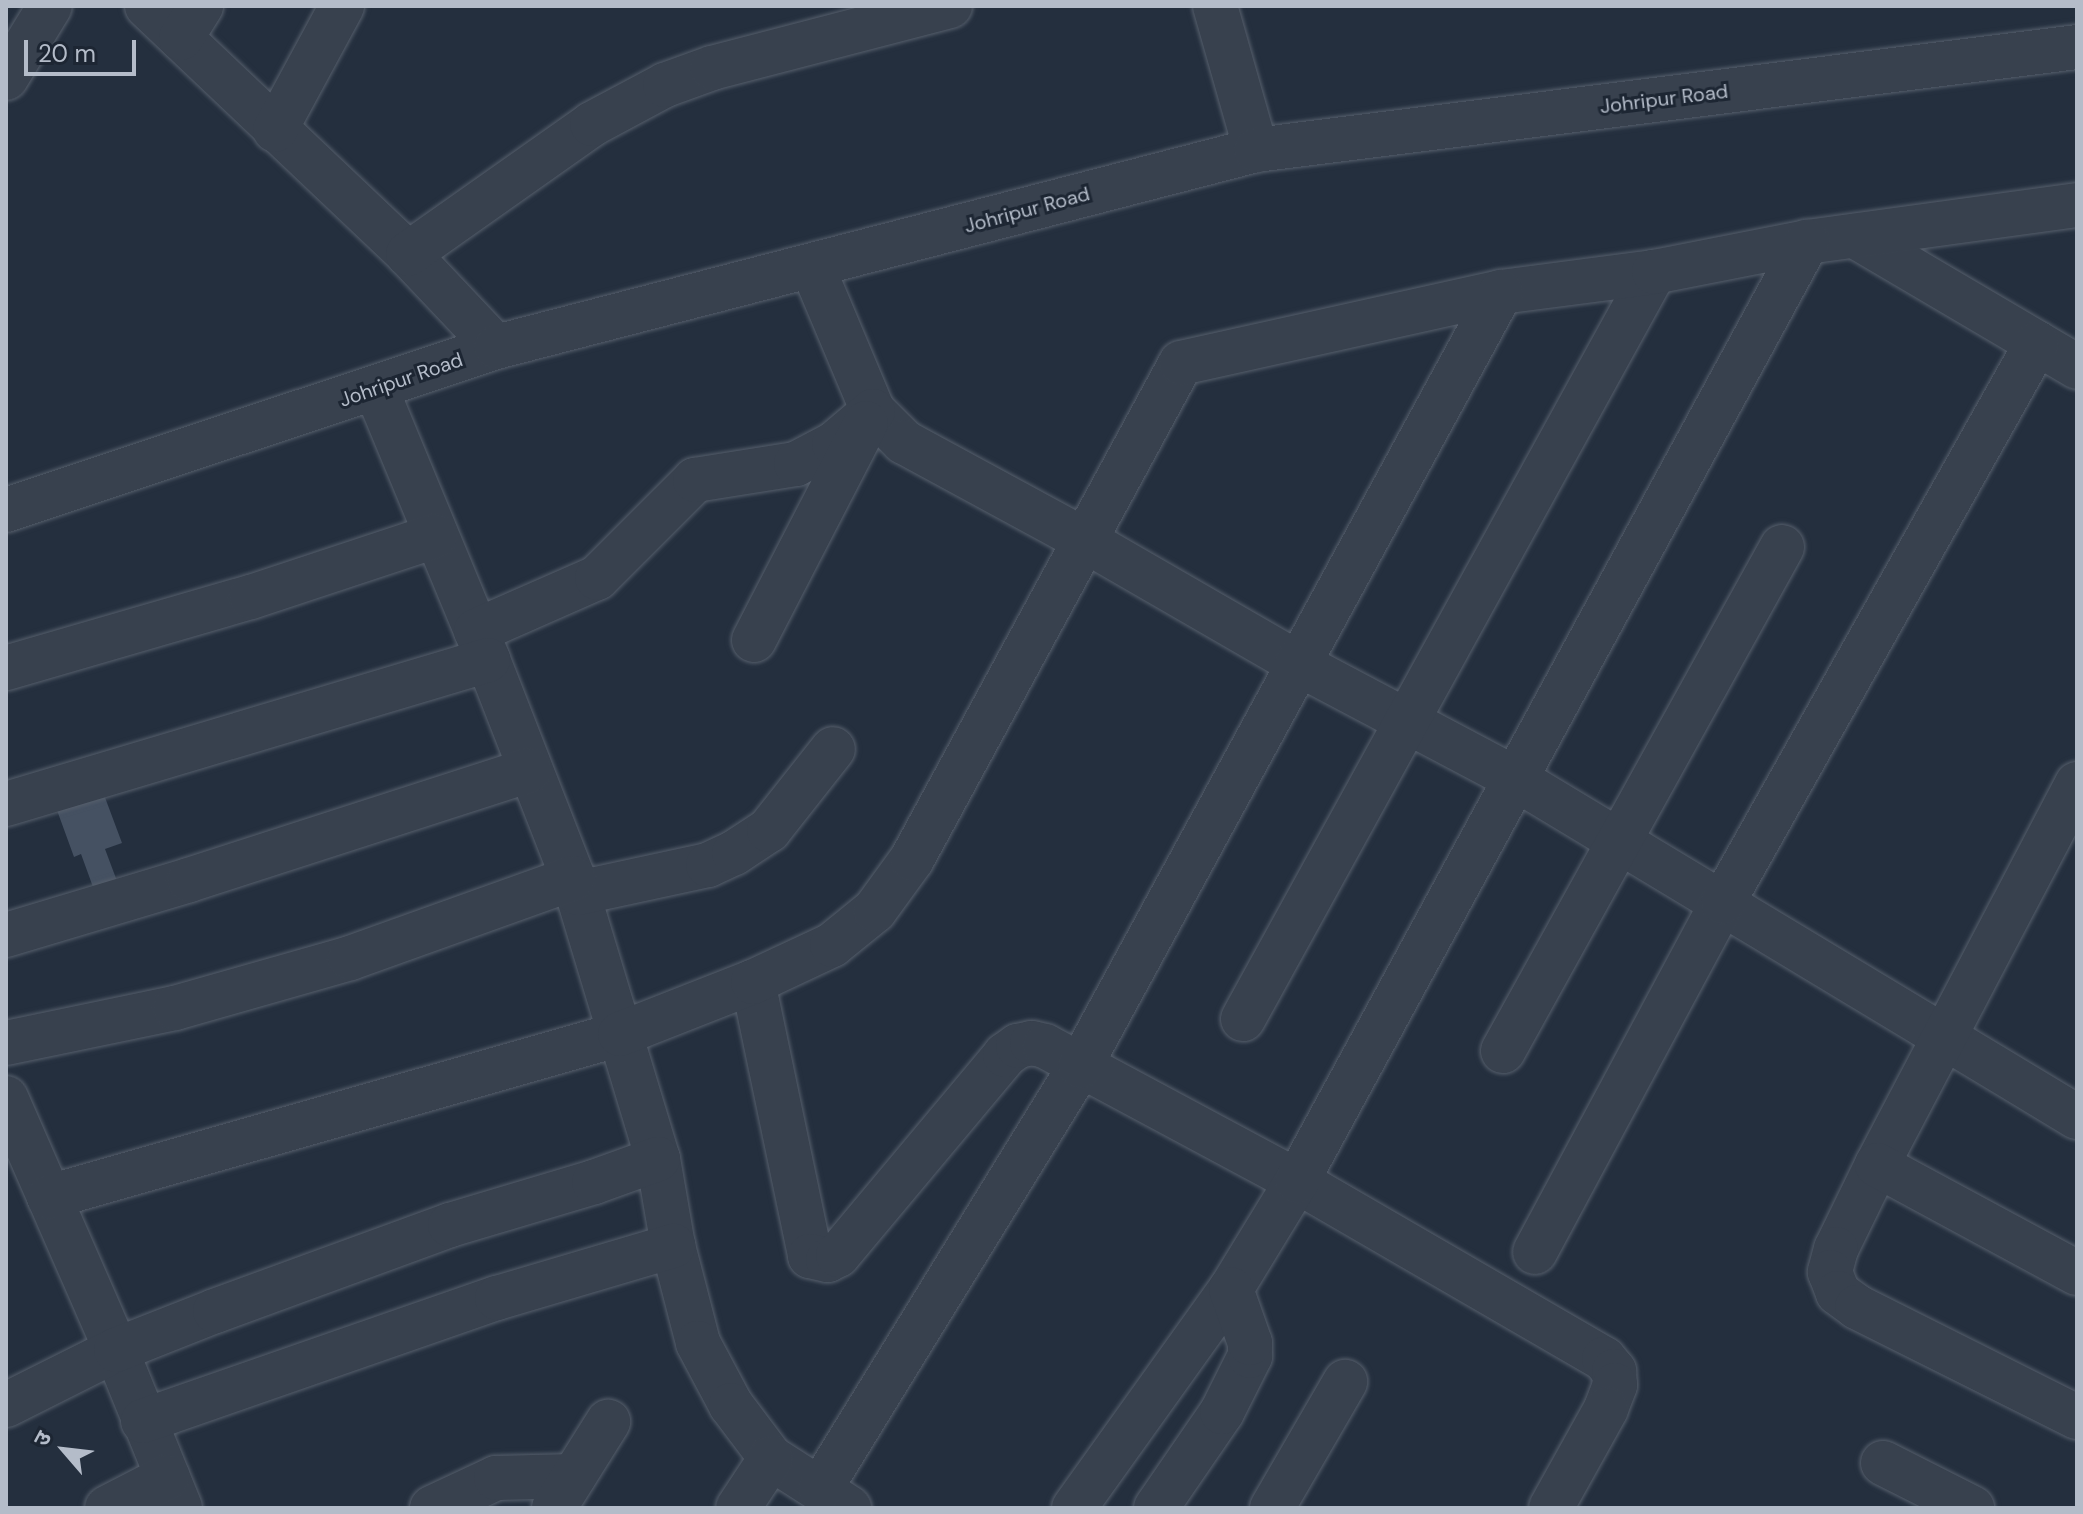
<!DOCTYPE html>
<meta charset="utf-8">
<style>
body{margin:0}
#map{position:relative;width:2083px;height:1514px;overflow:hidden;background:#242f3e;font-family:"DM Sans","Noto Sans Devanagari",sans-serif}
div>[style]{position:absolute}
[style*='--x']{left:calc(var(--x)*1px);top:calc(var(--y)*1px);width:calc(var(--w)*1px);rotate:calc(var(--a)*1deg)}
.building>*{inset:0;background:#455162}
.roads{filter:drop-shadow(0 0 2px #565f6c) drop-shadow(0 0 2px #565f6c)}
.minor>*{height:44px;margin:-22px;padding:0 22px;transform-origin:22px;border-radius:22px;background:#38414e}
span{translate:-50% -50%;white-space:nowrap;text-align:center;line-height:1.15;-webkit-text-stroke:6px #1d2633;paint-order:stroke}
.street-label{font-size:20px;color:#b4bcc9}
.frame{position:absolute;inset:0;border:8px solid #b4bcc9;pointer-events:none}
.north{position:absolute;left:24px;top:1410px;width:80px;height:80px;-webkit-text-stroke:6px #1d2633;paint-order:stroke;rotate:298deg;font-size:22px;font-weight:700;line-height:32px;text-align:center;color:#b4bcc9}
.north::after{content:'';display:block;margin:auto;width:28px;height:36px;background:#b4bcc9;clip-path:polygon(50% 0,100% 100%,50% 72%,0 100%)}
.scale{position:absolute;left:24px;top:40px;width:112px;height:36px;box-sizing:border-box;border:4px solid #b4bcc9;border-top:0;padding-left:10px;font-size:24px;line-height:28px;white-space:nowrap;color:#b4bcc9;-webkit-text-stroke:6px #1d2633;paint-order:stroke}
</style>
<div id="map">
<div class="building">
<div style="clip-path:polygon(100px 784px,122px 843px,105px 849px,120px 889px,97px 898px,81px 854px,74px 857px,54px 802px)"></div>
</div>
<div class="roads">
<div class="minor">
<div style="--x:147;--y:6;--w:360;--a:43.5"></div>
<div style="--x:408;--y:254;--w:128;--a:46.6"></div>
<div style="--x:1215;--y:6;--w:150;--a:74.1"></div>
<div style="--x:181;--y:38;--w:38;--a:-58"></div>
<div style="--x:6;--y:78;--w:84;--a:-58.6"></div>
<div style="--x:275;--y:130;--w:141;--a:-61.6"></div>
<div style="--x:1855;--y:236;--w:258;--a:30.5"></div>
<div style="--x:408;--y:254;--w:225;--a:-35.2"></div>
<div style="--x:592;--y:124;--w:83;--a:-28.1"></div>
<div style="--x:665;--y:85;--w:50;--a:-19.9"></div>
<div style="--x:712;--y:68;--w:246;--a:-14.6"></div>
<div style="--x:812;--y:266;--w:157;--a:67.2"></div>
<div style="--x:873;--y:411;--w:44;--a:45"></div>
<div style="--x:904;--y:442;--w:207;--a:28.5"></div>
<div style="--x:1086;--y:541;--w:244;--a:30"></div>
<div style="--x:1297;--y:663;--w:248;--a:27.9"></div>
<div style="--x:1516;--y:779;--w:655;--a:31.07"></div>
<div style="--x:376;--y:389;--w:293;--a:67.5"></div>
<div style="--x:488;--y:660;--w:234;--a:68.7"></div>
<div style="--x:573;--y:878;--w:294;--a:73.2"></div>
<div style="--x:658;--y:1159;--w:88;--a:80.2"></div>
<div style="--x:673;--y:1246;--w:100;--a:75.5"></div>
<div style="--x:698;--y:1343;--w:70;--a:62"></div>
<div style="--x:731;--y:1405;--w:66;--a:53"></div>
<div style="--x:771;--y:1458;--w:93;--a:32.7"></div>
<div style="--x:6;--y:510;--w:516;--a:-18.4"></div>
<div style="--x:496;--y:347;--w:785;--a:-14.53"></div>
<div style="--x:1256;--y:150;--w:827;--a:-7.15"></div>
<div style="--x:476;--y:631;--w:132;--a:-23.7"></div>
<div style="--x:597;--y:578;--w:139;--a:-45"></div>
<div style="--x:695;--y:480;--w:102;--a:-9"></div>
<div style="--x:796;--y:464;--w:43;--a:-27.8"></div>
<div style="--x:834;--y:444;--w:51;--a:-40.2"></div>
<div style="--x:754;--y:640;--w:244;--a:-62.7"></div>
<div style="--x:6;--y:668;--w:255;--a:-16.2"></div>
<div style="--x:251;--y:597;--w:194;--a:-18.3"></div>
<div style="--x:2077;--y:784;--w:430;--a:117.7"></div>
<div style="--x:1877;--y:1165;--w:93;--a:116"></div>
<div style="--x:1836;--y:1249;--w:24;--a:105"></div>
<div style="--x:1830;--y:1272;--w:22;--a:69"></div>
<div style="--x:1838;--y:1293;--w:24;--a:36"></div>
<div style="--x:1857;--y:1307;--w:246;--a:26.6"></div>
<div style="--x:6;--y:804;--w:503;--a:-16.63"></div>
<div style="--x:578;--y:893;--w:133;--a:-12.2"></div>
<div style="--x:708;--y:865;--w:29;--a:-25"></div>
<div style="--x:734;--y:853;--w:42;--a:-33.3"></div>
<div style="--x:769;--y:830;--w:103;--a:-51.7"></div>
<div style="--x:6;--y:935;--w:191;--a:-16.7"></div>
<div style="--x:189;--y:880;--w:358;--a:-17.9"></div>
<div style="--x:753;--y:982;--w:280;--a:78.2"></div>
<div style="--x:810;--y:1256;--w:18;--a:13"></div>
<div style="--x:828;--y:1260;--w:11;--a:-27"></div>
<div style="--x:838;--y:1255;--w:261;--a:-50.1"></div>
<div style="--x:1005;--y:1055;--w:16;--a:-35"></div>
<div style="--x:1018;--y:1046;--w:14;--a:-12"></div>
<div style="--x:1032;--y:1043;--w:13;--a:13"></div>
<div style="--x:1045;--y:1046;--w:286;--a:28.2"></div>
<div style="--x:1297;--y:1181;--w:355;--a:30.1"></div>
<div style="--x:1604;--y:1359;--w:16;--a:50"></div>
<div style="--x:1614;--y:1371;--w:14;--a:86"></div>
<div style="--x:1615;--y:1385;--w:26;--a:111"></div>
<div style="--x:1606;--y:1409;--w:113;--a:119.1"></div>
<div style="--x:1243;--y:1019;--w:853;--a:-61.18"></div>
<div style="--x:6;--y:1043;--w:173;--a:-11.7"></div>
<div style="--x:175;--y:1008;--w:182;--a:-15.9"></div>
<div style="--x:350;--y:958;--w:237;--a:-19.7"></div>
<div style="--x:1503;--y:1051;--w:576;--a:-61.03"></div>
<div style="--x:6;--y:1098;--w:275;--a:66.4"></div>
<div style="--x:116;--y:1350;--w:170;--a:67.9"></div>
<div style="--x:1877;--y:1165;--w:227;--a:28.4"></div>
<div style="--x:49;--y:1197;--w:594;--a:-15.93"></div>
<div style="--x:620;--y:1034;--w:143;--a:-21.4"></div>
<div style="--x:753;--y:982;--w:87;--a:-25.1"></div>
<div style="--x:832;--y:945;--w:55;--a:-39.1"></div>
<div style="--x:875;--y:910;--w:63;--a:-54"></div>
<div style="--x:912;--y:859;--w:564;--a:-61.53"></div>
<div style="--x:1181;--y:363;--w:328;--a:-12.5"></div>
<div style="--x:1501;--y:292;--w:154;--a:-7.4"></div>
<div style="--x:1654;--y:272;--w:156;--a:-11.1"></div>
<div style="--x:1807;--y:242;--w:273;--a:-7.8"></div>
<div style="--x:1535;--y:1252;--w:397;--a:-61.8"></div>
<div style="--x:1723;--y:902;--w:641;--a:-60.68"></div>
<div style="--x:6;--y:1405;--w:123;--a:-26.6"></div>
<div style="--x:116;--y:1350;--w:106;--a:-21.5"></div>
<div style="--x:215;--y:1311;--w:250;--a:-20.1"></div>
<div style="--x:450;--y:1225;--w:150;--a:-16.6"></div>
<div style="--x:594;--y:1182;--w:68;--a:-19.8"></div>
<div style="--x:143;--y:1421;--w:375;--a:-19.2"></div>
<div style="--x:497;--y:1298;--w:184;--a:-16.5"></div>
<div style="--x:1883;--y:1463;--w:100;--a:26.8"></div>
<div style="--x:820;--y:1489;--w:497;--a:-58.4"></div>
<div style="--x:1080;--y:1066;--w:881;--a:-61.46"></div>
<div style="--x:107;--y:1508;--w:68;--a:-27.3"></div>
<div style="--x:432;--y:1508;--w:71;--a:-25.1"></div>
<div style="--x:496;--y:1478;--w:78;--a:-1.5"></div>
<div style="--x:554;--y:1508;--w:102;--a:-57.9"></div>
<div style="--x:738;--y:1508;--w:60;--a:-56.6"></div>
<div style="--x:1074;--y:1508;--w:269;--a:-54.4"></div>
<div style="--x:1231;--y:1289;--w:127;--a:-58.6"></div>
<div style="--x:1297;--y:1181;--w:1069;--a:-61.49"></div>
<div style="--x:1156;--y:1508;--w:116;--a:-55.5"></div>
<div style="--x:1222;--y:1412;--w:63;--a:-63.4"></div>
<div style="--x:1250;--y:1356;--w:13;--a:-90"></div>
<div style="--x:1250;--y:1343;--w:57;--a:-109.4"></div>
<div style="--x:1272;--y:1508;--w:146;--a:-59.9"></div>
</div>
</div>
<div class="street-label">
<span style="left:1664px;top:99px;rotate:-7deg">Johripur Road</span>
<span style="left:1027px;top:210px;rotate:-15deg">Johripur Road</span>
<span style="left:401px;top:380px;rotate:-19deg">Johripur Road</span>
</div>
<div class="frame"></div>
<div class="north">उ</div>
<div class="scale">20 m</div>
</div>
